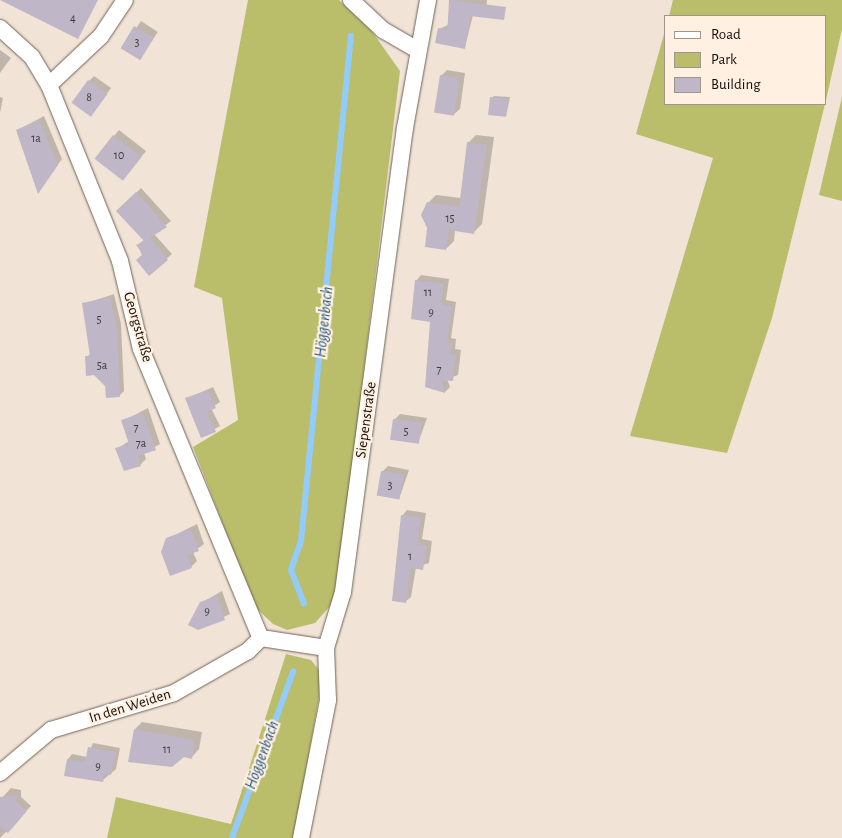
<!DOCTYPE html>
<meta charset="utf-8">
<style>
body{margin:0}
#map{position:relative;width:842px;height:838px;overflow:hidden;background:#f1e3d5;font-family:"Alegreya Sans",sans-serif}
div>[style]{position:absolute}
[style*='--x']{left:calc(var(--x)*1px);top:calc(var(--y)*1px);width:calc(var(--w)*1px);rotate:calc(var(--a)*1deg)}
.green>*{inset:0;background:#babe6b}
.shadow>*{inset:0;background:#0003;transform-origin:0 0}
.stream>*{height:5.5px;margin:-2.75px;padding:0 2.75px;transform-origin:2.75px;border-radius:2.75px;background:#93ccfa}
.building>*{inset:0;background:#bfb7c7;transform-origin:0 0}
.roads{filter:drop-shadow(0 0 1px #6f6357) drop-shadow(0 0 1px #6f6357)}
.street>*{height:16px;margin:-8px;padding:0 8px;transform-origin:8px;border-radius:8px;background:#fff}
span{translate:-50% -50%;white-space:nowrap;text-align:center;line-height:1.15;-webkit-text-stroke:4.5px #fff0e2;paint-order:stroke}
.number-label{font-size:12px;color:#3f3939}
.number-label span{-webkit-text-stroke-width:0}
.street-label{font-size:15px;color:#140f0a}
.water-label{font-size:16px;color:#255a80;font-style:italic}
.legend{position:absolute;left:664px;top:15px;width:162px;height:90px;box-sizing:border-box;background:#fff0e2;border:1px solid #a1968c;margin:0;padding:6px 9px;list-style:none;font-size:15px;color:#140f0a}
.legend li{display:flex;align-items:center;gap:10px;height:25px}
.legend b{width:25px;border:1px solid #a1968c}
</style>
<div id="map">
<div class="green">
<div style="clip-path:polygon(248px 0,339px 0,371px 30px,400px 71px,338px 586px,331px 605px,315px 623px,287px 630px,273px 624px,255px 607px,193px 447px,238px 420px,222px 298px,194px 287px)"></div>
<div style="clip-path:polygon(673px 0,842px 0,842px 29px,826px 100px,826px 16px,669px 16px)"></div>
<div style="clip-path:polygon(666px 27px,666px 104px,825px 104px,772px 318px,727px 453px,630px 436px,713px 158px,636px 134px)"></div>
<div style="clip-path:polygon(842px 97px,842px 201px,819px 195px)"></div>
<div style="clip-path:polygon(286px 654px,311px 660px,320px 671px,319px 697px,294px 838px,107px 838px,116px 797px,231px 824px)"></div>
</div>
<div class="shadow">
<div style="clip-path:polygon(449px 0,487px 0,486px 12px,473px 15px,465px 47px,439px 29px,448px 25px)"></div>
<div style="left:141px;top:21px;width:20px;height:33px;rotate:33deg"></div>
<div style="clip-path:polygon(0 50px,11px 58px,0 73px)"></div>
<div style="clip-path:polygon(447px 70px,465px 73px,460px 109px,454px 114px,441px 76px)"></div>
<div style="clip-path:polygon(94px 76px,111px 88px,91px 115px,89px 81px)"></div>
<div style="clip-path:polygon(494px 96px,510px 97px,506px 116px,492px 98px)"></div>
<div style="clip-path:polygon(0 97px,3px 98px,0 113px)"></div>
<div style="clip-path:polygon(44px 116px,62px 159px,38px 192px,18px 130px)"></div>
<div style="clip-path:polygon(119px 130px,146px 151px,128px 173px,114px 136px)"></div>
<div style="clip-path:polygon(476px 135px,494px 137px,482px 224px,474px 232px,455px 230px,454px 241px,446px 249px,428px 203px,436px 195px,461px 198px,468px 143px)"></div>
<div style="clip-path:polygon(141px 188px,171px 221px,154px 234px,172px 254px,149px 274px,138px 245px,145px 239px,118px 211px)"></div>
<div style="clip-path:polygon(421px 275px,449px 279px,446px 300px,456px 302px,451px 338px,456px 339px,455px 349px,461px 350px,458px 375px,447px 379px,450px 387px,445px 392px,426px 386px,431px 321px,416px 281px)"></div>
<div style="clip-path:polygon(114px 294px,121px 324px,124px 391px,119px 396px,87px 357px,91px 353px,84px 304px)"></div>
<div style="clip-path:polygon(213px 387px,220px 402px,211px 408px,220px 426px,202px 436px,186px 399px)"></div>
<div style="clip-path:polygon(148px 408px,160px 444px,144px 453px,146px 459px,141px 464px,125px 470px,117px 449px,129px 441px,123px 421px)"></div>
<div style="clip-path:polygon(400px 414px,427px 418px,418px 443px,394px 420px)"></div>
<div style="clip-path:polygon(388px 466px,409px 470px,399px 499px,382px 472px)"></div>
<div style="clip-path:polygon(407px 510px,426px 513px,422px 539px,432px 541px,429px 563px,416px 567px,411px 597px,405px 602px,402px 516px)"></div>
<div style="clip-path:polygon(197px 524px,204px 544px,193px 552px,197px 561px,191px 567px,167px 539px)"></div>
<div style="clip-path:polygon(222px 591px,230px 614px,198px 629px,201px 603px)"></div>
<div style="clip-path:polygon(142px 722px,202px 732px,199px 749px,192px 757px,184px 756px,135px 729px)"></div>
<div style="clip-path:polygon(93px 743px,120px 748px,116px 769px,103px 780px,65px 775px,68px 759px,72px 754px,87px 757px)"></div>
<div style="clip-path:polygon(11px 788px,21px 790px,21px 797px,31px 806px,0 838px,0 800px)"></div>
</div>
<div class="stream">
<div style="--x:304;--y:604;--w:36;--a:-111"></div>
<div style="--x:291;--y:570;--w:31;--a:-71"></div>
<div style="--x:301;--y:541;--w:507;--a:-84.35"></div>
<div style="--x:232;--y:838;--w:177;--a:-69.8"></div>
</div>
<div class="building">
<div style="clip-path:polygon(0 0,98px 0,78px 39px)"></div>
<div style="clip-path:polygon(450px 0,506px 7px,504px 20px,470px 16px,465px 49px,435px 43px,438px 28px,447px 30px)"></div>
<div style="left:134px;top:26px;width:23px;height:26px;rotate:31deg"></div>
<div style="left:440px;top:75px;width:20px;height:38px;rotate:9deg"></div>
<div style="left:88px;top:80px;width:24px;height:28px;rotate:36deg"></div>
<div style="left:490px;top:97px;width:18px;height:18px;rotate:6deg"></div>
<div style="clip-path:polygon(39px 120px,58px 165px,38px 194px,16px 130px)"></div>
<div style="left:113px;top:135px;width:36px;height:30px;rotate:38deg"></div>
<div style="clip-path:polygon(467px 142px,487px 145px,474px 234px,449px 230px,446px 250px,425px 247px,427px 228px,421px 215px,427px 202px,459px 207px)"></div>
<div style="clip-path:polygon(136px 192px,167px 227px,150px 238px,168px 260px,149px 276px,136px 260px,143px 254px,136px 245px,144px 241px,116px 211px)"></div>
<div style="clip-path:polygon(415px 280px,444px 284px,441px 304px,452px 307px,447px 343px,452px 344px,450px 354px,456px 355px,453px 381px,441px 380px,445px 393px,425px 387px,430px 322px,411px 319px)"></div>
<div style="clip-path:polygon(110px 297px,117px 329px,120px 397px,106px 398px,105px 386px,94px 375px,86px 376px,85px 356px,90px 356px,82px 303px)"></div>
<div style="clip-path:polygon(208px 390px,216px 408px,207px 412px,216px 432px,201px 438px,185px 398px)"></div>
<div style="clip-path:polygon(143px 413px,156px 450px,138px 456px,141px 466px,124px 471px,115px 448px,129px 444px,121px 420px)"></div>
<div style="left:393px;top:419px;width:29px;height:21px;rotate:8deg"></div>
<div style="left:381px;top:471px;width:23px;height:25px;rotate:10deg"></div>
<div style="clip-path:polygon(401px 515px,421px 518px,417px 545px,427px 546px,423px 570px,411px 568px,406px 603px,392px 601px)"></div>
<div style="clip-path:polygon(191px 529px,199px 551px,187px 555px,192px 568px,170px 576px,161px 552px,166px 538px)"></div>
<div style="clip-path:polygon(217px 596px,225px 620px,198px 630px,188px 625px,200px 602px)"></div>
<div style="clip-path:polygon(134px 729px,195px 740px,192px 759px,184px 757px,172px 767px,128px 762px)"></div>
<div style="clip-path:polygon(88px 747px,116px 752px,111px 775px,105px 774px,103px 782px,64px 776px,67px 759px,85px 762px)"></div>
<div style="clip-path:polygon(17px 795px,16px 802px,27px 811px,8px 833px,0 827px,0 797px)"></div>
</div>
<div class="roads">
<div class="street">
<div style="--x:351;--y:0;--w:44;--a:43.2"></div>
<div style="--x:383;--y:30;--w:39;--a:30"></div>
<div style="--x:0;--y:28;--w:43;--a:42.2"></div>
<div style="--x:32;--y:57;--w:33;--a:59"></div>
<div style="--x:49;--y:85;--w:190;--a:68"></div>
<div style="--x:120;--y:261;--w:90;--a:76.6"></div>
<div style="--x:141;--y:349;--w:313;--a:67.5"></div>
<div style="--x:49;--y:85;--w:71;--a:-43.3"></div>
<div style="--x:101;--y:36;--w:43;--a:-56.3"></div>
<div style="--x:261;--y:638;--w:66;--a:8.7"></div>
<div style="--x:0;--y:773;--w:67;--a:-40.1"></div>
<div style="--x:51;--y:730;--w:128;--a:-16.7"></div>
<div style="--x:174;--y:693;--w:85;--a:-29.6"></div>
<div style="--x:248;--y:651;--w:18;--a:-45"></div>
<div style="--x:301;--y:838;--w:141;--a:-78.9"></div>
<div style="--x:328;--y:700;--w:52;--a:-92.2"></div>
<div style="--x:326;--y:648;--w:59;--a:-73.1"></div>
<div style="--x:343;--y:592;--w:468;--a:-82.4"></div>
<div style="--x:405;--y:128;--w:130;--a:-79.8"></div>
</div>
</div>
<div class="number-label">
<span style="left:73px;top:19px">4</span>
<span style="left:137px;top:43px">3</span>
<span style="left:89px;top:98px">8</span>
<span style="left:36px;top:139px">1a</span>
<span style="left:119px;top:156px">10</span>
<span style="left:450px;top:219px">15</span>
<span style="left:428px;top:293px">11</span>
<span style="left:431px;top:313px">9</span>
<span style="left:99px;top:320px">5</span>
<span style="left:102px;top:366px">5a</span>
<span style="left:439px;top:370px">7</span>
<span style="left:136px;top:428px">7</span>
<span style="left:406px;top:432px">5</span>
<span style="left:141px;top:444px">7a</span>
<span style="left:390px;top:486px">3</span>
<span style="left:410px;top:557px">1</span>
<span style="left:207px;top:612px">9</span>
<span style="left:167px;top:750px">11</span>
<span style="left:98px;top:767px">9</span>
</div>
<div class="street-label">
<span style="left:138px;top:327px;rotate:74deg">Georgstraße</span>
<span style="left:366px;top:420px;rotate:-82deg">Siepenstraße</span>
<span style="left:130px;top:706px;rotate:-17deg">In den Weiden</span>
</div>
<div class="water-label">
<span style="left:324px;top:322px;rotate:-84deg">Höggenbach</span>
<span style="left:262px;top:755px;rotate:-70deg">Höggenbach</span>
</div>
<ul class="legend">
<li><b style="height:6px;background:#fff"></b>Road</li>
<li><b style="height:14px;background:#babe6b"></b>Park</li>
<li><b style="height:14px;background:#bfb7c7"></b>Building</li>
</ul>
</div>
